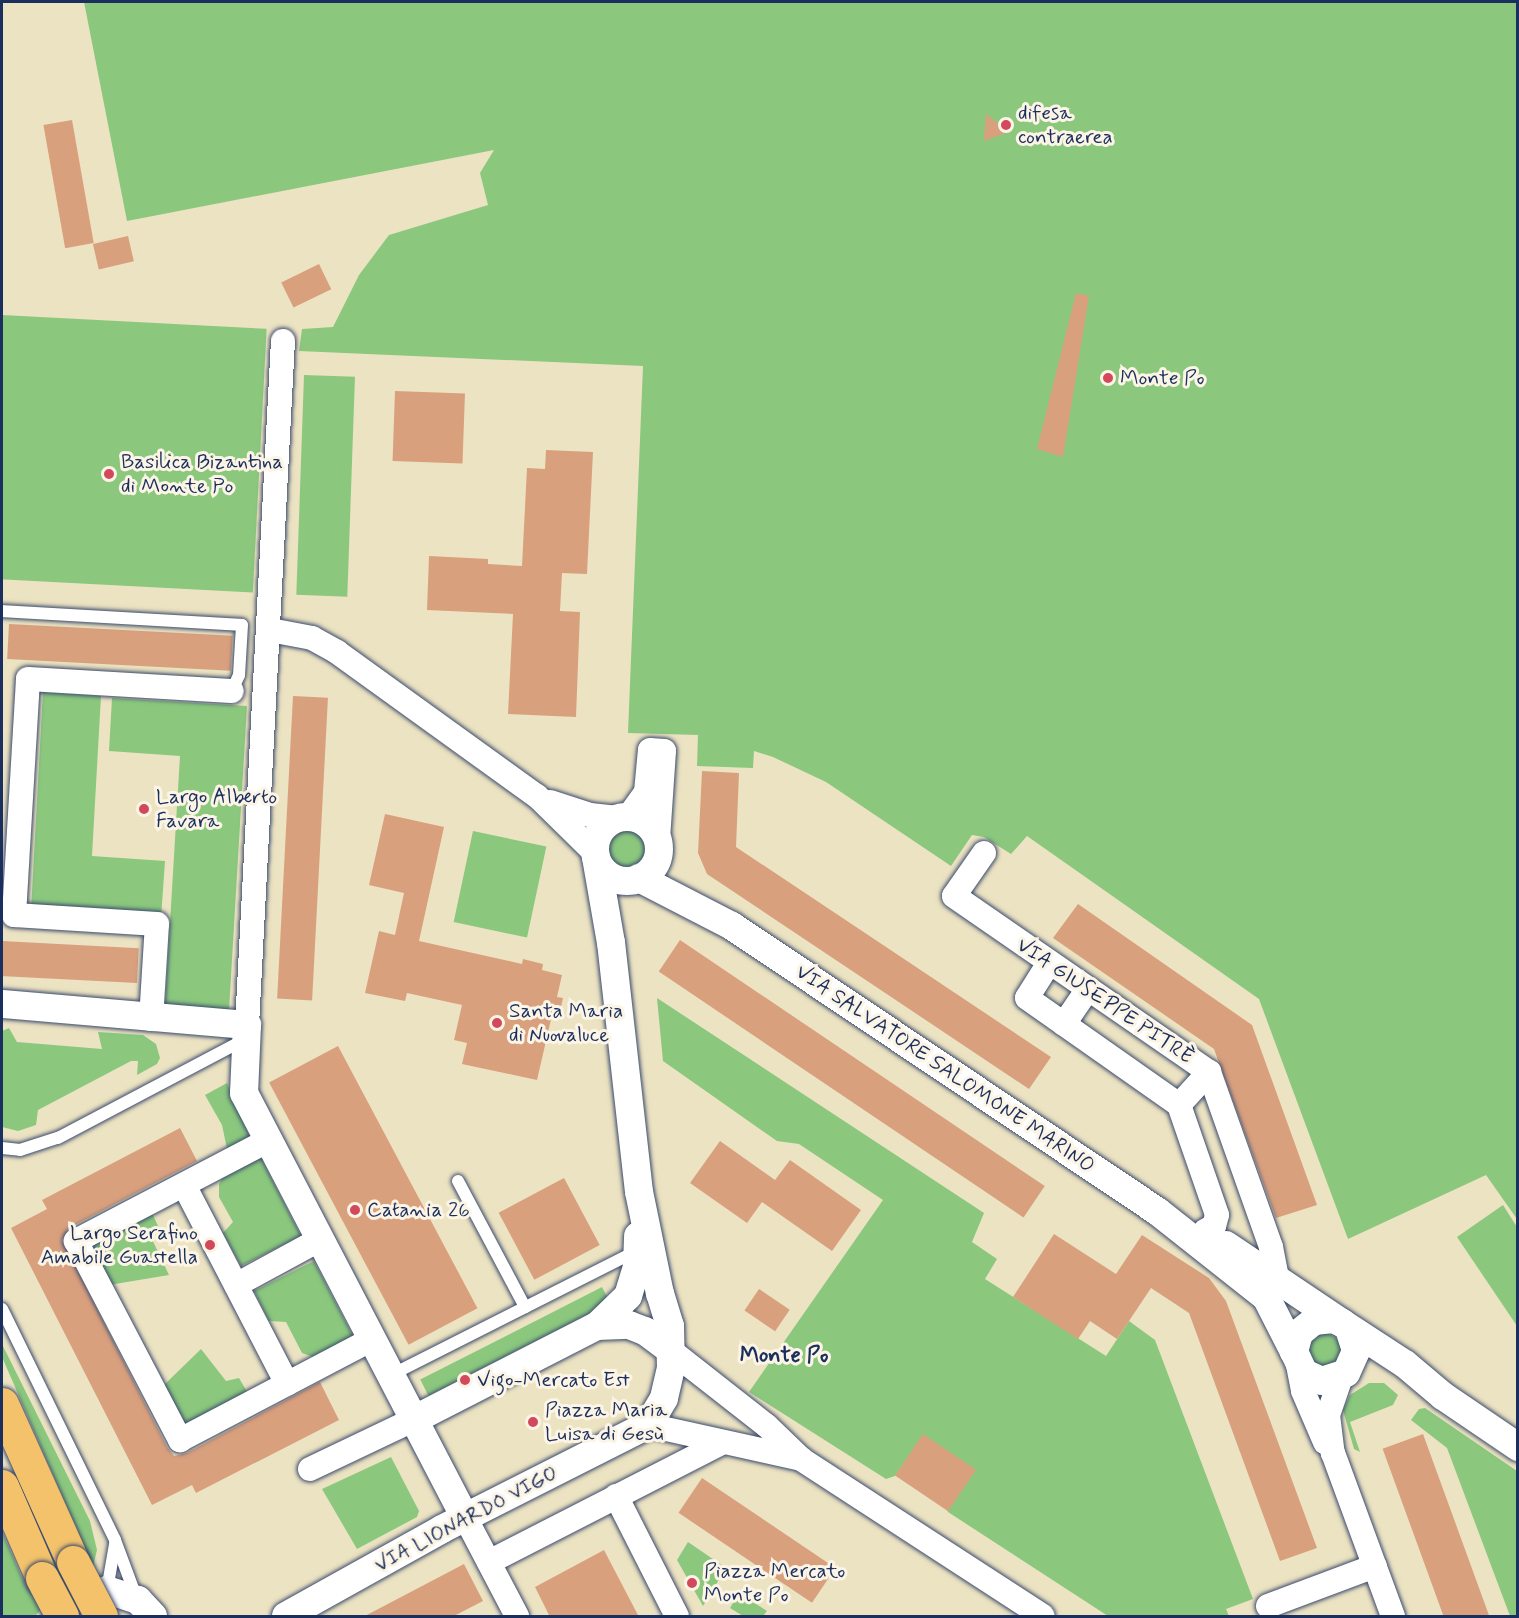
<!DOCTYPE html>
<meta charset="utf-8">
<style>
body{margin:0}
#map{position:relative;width:1519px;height:1618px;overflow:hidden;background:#ece3c2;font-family:Mynerve,sans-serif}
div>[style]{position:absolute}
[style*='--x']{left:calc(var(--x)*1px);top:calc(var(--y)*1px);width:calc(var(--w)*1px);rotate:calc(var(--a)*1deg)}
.green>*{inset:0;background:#8bc87e;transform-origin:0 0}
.round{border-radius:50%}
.building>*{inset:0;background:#d9a07e;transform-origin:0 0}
.roads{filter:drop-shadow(0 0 2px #3a4a6d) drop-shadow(0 0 2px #3a4a6d)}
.service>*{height:12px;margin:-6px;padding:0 6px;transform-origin:6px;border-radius:6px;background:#fff}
.minor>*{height:24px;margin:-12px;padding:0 12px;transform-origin:12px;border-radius:12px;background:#fff}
.tertiary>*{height:28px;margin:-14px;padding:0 14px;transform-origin:14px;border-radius:14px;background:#fff}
.tertiary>.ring{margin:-14px;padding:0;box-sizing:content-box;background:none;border:28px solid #fff;border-radius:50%}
.primary>*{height:33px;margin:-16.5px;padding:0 16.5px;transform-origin:16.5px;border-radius:16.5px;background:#f3c26a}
.bridges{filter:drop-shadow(0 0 2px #3a4a6d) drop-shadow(0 0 2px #3a4a6d)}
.primary-bridge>*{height:33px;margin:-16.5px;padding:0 16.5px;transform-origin:16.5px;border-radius:16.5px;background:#f3c26a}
.dots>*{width:16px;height:16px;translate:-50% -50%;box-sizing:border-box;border:3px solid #fcf5e5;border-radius:50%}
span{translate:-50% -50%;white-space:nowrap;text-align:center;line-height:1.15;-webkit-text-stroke:6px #fcf5e5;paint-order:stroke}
.poi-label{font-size:21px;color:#1b2f5e}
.left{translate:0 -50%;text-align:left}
.right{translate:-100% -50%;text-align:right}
.street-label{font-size:21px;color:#1b2f5e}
.neighbourhood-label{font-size:22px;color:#1b2f5e;font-weight:700}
.frame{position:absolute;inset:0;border:3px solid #1b2f5e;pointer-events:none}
</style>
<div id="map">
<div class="green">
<div style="clip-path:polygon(84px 2px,1517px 2px,1517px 1219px,1486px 1175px,1348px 1239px,1259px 999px,1027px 836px,1011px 854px,984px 837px,972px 835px,951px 866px,826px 782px,773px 757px,754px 751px,753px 768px,697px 766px,698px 735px,628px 733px,643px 366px,299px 351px,302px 329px,333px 327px,359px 275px,389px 235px,488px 205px,480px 173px,494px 150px,127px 221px)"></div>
<div style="left:2px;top:315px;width:265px;height:264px;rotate:3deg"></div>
<div style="left:304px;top:375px;width:51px;height:220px;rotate:2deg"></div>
<div style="clip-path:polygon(43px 692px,101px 696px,92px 856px,165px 861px,161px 918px,31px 910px)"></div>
<div style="clip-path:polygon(112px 698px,247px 706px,229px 1010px,165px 1006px,180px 756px,109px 751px)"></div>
<div class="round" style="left:605px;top:826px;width:44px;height:44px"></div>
<div style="left:473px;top:831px;width:75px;height:93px;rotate:12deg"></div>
<div style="clip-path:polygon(657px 998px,984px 1213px,972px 1242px,997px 1259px,985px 1279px,1106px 1356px,1129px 1321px,1155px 1340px,1253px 1599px,1226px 1609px,1229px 1616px,1108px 1616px,948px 1512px,923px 1435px,895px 1476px,886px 1479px,749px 1392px,883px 1200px,799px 1144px,777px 1141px,663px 1061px)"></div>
<div style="clip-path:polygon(9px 1028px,17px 1042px,102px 1049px,98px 1032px,143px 1035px,156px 1044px,160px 1058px,157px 1064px,137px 1075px,138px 1061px,131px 1061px,38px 1110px,36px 1125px,18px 1131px,2px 1127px,2px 1031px)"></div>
<div style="clip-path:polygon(227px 1083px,251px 1139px,227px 1149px,222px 1125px,205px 1095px)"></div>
<div style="clip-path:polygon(260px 1156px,301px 1236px,241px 1266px,223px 1233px,233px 1222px,219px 1197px,219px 1184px,225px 1173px)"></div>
<div style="clip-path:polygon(1503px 1205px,1517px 1227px,1517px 1326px,1457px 1237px)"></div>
<div style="clip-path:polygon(152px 1213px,159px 1228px,151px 1237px,169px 1275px,109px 1285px,93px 1248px,98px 1240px)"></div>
<div style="clip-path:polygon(314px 1261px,355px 1340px,316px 1358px,302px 1353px,286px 1322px,269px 1321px,254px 1291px)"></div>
<div style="left:602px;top:1287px;width:18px;height:204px;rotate:63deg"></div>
<div class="round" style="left:1309px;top:1334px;width:32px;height:32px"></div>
<div style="clip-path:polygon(2px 1344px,90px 1521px,97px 1550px,92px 1571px,58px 1592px,35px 1616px,2px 1616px,2px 1531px,26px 1587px,80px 1556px,85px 1548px,2px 1357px)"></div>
<div style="clip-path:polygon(201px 1349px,226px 1381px,239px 1378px,249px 1395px,186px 1428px,164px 1385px)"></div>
<div style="clip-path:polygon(1369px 1383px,1384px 1383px,1398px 1395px,1393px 1405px,1350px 1422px,1360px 1452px,1354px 1449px,1343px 1410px,1350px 1395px)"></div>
<div style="clip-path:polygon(1425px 1408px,1517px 1471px,1517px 1616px,1510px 1616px,1447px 1448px,1411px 1420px,1419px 1409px)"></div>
<div style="clip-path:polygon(391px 1457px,419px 1511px,417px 1517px,357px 1549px,322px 1489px)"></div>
<div style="clip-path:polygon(688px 1542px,726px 1568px,703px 1606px,677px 1560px)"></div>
<div style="clip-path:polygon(739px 1593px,767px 1611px,763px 1616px,743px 1616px,730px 1608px)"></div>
</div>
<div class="building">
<div style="clip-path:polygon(986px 114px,1009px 132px,984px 141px)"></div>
<div style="left:72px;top:120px;width:125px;height:29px;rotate:80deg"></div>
<div style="left:128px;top:236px;width:26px;height:36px;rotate:77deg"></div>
<div style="left:319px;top:264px;width:28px;height:42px;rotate:64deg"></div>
<div style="clip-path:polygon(1076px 293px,1089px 296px,1063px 457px,1037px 449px)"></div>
<div style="left:395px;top:391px;width:70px;height:70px;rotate:2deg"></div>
<div style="clip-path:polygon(546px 450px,593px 452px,587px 574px,562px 573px,560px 611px,580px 612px,576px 717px,508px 714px,513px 614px,427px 610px,429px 556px,488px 559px,488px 564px,522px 566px,527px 468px,545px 469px)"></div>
<div style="left:9px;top:624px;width:224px;height:35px;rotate:3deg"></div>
<div style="left:293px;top:696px;width:35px;height:303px;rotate:3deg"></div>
<div style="clip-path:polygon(702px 771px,739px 773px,736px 847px,1051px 1057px,1029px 1089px,707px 874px,698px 853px)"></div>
<div style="clip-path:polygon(385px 814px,444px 827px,419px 941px,522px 964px,523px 959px,543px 964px,542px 970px,562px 975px,557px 997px,563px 998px,559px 1016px,552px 1015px,537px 1080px,462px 1064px,467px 1043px,454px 1040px,462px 1005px,407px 993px,405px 1001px,365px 993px,379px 931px,395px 935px,404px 893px,369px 885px)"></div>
<div style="clip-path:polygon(1078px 904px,1252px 1025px,1317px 1205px,1276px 1218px,1214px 1049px,1053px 938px)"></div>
<div style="left:680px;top:940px;width:440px;height:38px;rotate:34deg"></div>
<div style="left:2px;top:941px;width:137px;height:35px;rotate:3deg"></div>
<div style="left:338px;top:1046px;width:297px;height:78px;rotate:62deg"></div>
<div style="clip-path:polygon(180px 1128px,197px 1161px,69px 1228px,62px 1240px,167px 1447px,174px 1456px,187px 1453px,320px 1382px,339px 1420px,196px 1493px,192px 1485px,152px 1505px,11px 1228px,47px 1209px,42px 1200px)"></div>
<div style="clip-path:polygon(720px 1141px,775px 1180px,790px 1160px,861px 1210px,832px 1251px,762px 1202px,747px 1223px,690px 1183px)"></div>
<div style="left:564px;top:1178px;width:76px;height:74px;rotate:62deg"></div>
<div style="clip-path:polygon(1054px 1234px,1116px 1274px,1142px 1235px,1209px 1278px,1226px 1301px,1317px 1548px,1280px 1561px,1189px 1313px,1151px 1288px,1117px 1339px,1090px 1321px,1078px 1339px,1013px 1297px)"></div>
<div style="left:759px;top:1289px;width:37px;height:26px;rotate:34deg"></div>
<div style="left:923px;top:1434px;width:64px;height:50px;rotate:34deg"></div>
<div style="left:1423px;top:1434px;width:195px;height:43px;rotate:70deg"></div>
<div style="left:702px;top:1478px;width:161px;height:42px;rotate:34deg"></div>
<div style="clip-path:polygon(604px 1550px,639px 1617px,550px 1617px,535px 1587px)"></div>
<div style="clip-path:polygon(464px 1564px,483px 1601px,452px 1617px,363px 1617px)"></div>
</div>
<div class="roads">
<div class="service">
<div style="--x:2;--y:611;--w:240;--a:3.3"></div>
<div style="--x:242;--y:625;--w:50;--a:93.4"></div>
<div style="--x:239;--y:675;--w:17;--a:114"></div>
<div style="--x:2;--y:1148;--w:18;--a:6"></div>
<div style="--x:20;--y:1150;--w:40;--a:-18"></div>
<div style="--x:58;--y:1138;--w:210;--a:-27.8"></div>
<div style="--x:458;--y:1181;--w:143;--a:62"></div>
<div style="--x:2;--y:1309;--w:257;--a:63.9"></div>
<div style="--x:115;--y:1540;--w:63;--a:69.6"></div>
<div style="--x:391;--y:1375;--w:275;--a:-26.8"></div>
<div style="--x:107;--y:1590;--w:47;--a:-80.1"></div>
</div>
<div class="minor">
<div style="--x:270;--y:630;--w:43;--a:10.8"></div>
<div style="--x:312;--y:638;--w:29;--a:29"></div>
<div style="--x:337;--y:652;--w:246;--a:35.8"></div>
<div style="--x:537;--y:796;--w:81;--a:44.5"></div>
<div style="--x:550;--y:802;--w:42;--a:18"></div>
<div style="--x:590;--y:815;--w:28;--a:6"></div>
<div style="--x:628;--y:817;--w:31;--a:-54"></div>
<div style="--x:646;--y:792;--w:42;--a:-84.6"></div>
<div style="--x:650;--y:750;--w:14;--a:4"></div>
<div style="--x:664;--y:751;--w:88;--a:93.9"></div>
<div style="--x:984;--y:853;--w:52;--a:124.9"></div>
<div style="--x:954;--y:896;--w:310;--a:34.6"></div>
<div style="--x:1209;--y:1072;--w:186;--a:70.5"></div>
<div style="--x:1271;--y:1247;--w:33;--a:79"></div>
<div style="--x:1049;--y:963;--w:41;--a:122.2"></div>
<div style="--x:1027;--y:998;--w:186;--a:35.1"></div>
<div style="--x:1179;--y:1105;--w:116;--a:70.9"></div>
<div style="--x:1217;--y:1215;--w:11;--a:105"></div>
<div style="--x:1214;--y:1226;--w:10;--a:151"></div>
<div style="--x:151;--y:1019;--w:95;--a:-86.4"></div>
<div style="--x:157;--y:924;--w:143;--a:-176.4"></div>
<div style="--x:14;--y:915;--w:236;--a:-86.6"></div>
<div style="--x:28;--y:679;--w:204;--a:3.4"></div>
<div style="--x:1064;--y:1024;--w:42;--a:-55.6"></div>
<div style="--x:247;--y:1025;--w:685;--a:-86.99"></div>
<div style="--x:1179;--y:1105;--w:45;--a:-47.7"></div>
<div style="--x:267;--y:1141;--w:216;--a:152.4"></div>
<div style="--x:76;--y:1241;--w:225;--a:62.4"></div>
<div style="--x:180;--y:1440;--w:217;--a:-27.7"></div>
<div style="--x:184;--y:1185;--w:224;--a:62.6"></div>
<div style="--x:236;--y:1285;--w:94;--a:-28.5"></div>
<div style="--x:670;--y:1350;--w:123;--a:38.1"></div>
<div style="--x:767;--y:1426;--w:47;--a:44.1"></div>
<div style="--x:801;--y:1459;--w:288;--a:33"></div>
<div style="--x:1298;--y:1365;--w:26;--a:79"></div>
<div style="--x:1303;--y:1391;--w:56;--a:66.7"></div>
<div style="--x:1341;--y:1377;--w:40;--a:108.9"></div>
<div style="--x:1328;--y:1415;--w:38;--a:83"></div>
<div style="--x:1333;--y:1453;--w:174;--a:69.8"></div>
<div style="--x:648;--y:1425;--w:157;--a:12.5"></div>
<div style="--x:310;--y:1469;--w:116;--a:-25.5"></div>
<div style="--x:616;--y:1496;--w:135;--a:63.1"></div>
<div style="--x:465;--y:1517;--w:112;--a:62.3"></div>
<div style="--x:489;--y:1562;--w:263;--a:-27.1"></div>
<div style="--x:1268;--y:1606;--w:114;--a:-20.5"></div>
</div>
<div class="tertiary">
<div class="ring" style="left:595px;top:817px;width:36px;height:36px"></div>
<div style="--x:639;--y:878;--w:105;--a:27.3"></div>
<div style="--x:732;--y:926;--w:512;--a:33.85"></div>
<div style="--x:1157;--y:1211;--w:139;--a:38.3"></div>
<div style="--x:1266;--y:1297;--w:62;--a:63"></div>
<div style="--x:2;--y:1004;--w:246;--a:4.9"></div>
<div style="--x:247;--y:1025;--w:68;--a:92.5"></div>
<div style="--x:244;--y:1093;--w:478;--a:62.5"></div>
<div style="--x:1226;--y:1245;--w:140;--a:33.9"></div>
<div style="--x:597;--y:1326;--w:43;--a:-44.1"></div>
<div style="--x:628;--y:1296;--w:30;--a:-73"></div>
<div style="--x:637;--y:1267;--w:31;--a:-88"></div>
<div style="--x:1349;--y:1329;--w:23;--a:72"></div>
<div style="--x:1356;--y:1351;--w:24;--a:114"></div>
<div style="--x:1346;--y:1373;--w:25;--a:162"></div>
<div style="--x:1322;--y:1381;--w:20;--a:-156"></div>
<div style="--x:1304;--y:1373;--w:23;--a:-115"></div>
<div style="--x:1294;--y:1352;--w:20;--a:-75"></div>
<div style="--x:1299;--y:1333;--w:19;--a:-39"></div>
<div style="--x:1314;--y:1321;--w:19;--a:-6"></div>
<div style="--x:1333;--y:1319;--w:10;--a:24"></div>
<div style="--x:1342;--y:1323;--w:75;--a:33.1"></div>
<div style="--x:1405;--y:1364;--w:50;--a:40.1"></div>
<div style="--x:1443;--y:1396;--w:91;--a:34.2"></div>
<div style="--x:415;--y:1419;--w:204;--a:-27.1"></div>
<div style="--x:597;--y:1326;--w:32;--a:-2"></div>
<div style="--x:629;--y:1325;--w:17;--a:21"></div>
<div style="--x:645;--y:1331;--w:31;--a:37"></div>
<div style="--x:59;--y:1616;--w:34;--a:-37"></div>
<div style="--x:86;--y:1596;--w:22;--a:-16"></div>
<div style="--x:107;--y:1590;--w:33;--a:18"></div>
<div style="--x:138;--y:1600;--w:22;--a:47"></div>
<div style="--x:286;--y:1616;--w:179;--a:-29.1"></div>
<div style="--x:442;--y:1529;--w:231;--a:-26.8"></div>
<div style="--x:648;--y:1425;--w:31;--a:-59"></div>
<div style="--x:664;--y:1398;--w:31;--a:-77"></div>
<div style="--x:671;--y:1368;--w:42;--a:-91.4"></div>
<div style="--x:670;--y:1326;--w:34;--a:-107"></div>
<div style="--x:660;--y:1294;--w:104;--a:-101.6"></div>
<div style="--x:639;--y:1192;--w:251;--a:-96.4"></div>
<div style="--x:611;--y:943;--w:87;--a:-99.9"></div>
</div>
<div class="primary">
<div style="--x:2;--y:1404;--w:173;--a:65.8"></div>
<div style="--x:2;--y:1486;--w:100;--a:66.5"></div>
</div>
</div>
<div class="bridges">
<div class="primary-bridge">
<div style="--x:73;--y:1562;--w:61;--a:62.6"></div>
<div style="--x:42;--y:1578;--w:43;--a:62.2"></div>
</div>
</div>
<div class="dots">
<div style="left:1006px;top:125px;background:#d1495b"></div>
<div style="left:1108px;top:378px;background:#d1495b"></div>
<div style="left:109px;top:474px;background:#d1495b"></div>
<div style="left:144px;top:809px;background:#d1495b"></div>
<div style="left:497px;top:1023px;background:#d1495b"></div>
<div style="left:355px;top:1210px;background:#d1495b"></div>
<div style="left:210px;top:1245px;background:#d1495b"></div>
<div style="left:465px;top:1380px;background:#d1495b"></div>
<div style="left:533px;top:1422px;background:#d1495b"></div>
<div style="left:692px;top:1583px;background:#d1495b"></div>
</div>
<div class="poi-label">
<span class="left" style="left:1018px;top:125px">difesa<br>contraerea</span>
<span class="left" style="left:1120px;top:378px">Monte Po</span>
<span class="left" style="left:121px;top:474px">Basilica Bizantina<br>di Monte Po</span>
<span class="left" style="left:156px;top:809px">Largo Alberto<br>Favara</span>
<span class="left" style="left:509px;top:1023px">Santa Maria<br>di Nuovaluce</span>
<span class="left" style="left:367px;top:1210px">Catania 26</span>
<span class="right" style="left:198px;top:1245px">Largo Serafino<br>Amabile Guastella</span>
<span class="left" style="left:477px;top:1380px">Vigo-Mercato Est</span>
<span class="left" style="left:545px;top:1422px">Piazza Maria<br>Luisa di Gesù</span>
<span class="left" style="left:704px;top:1583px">Piazza Mercato<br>Monte Po</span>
</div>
<div class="street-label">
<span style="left:1105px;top:1001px;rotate:34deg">VIA GIUSEPPE PITRÈ</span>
<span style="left:945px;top:1069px;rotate:34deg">VIA SALVATORE SALOMONE MARINO</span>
<span style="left:466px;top:1519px;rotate:-28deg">VIA LIONARDO VIGO</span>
</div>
<div class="neighbourhood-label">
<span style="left:784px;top:1357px">Monte Po</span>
</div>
<div class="frame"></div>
</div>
